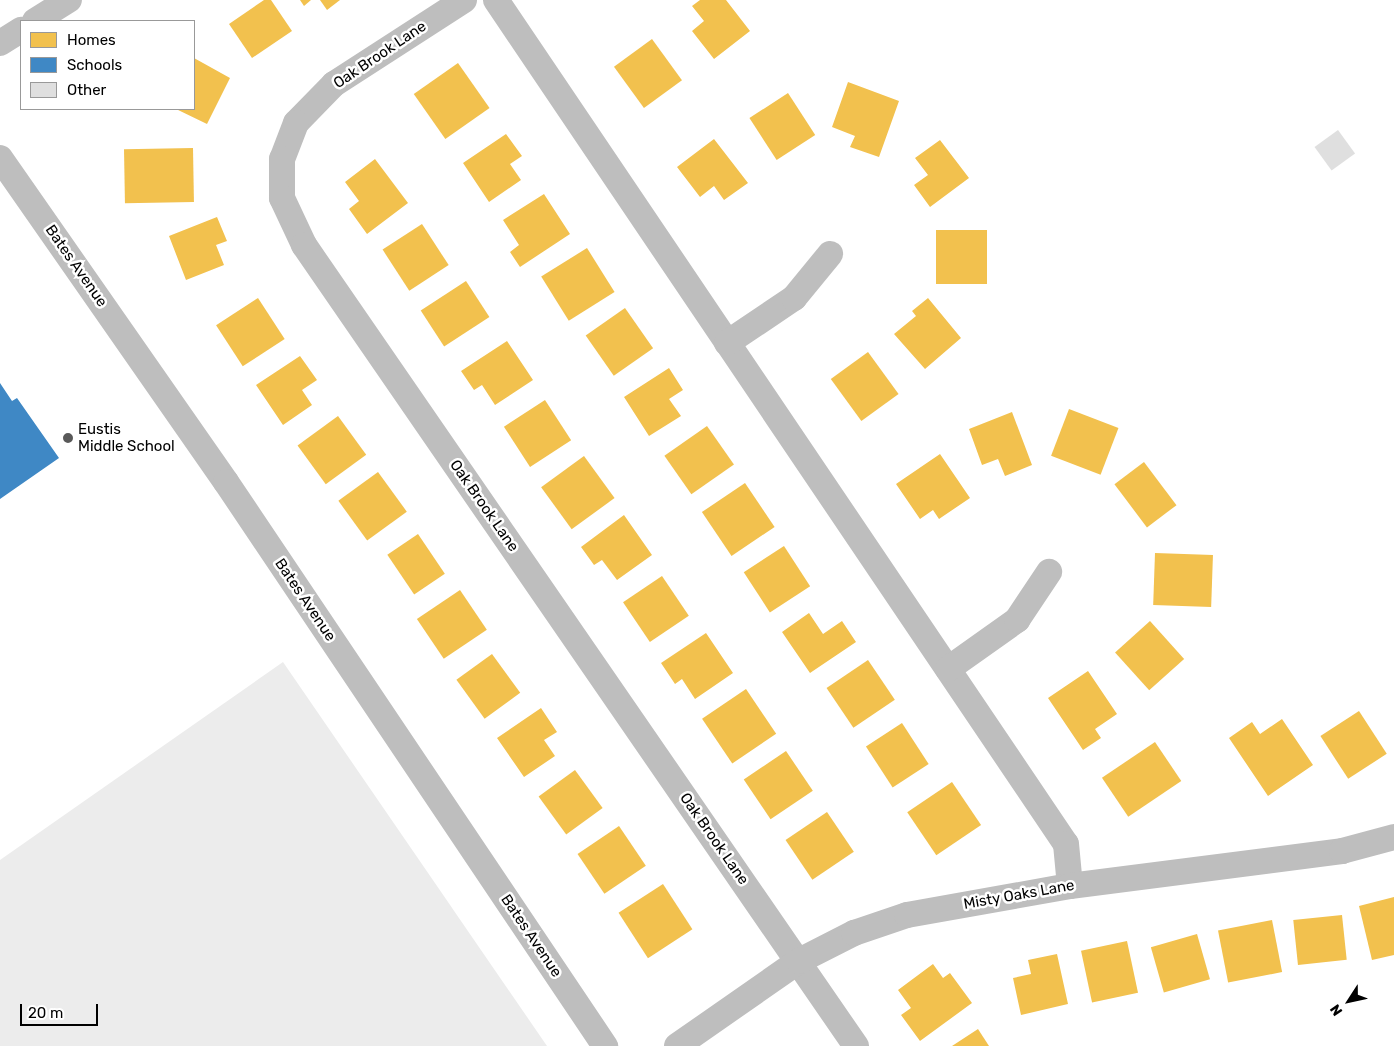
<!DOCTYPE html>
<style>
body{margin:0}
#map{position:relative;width:1394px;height:1046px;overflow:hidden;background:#fff;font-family:Rubik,sans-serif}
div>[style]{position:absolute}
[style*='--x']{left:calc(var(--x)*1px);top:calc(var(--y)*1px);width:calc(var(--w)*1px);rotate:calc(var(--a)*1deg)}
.green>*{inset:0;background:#ececec}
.homes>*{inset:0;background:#f2c14e;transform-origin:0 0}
.schools>*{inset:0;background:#3f88c5}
.building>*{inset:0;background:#dfdfdf;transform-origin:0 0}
.minor>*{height:26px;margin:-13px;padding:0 13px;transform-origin:13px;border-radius:13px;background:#bebebe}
.dots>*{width:14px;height:14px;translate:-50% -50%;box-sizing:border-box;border:2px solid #fff;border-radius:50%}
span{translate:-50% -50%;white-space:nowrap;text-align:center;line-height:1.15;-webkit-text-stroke:5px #fff;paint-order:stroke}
.street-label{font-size:15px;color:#000}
.poi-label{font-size:15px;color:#000}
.left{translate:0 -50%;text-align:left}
.legend{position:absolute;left:20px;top:20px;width:175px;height:90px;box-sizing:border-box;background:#fff;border:1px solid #999;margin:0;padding:6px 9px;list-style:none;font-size:15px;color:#000}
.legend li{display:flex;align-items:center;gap:10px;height:25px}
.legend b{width:25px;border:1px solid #999}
.north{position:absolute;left:1324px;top:976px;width:50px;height:50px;-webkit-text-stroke:4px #fff;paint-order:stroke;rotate:235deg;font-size:14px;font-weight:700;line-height:20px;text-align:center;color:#000}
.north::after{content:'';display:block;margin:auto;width:18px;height:22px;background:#000;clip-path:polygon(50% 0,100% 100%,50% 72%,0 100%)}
.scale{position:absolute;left:20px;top:1004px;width:78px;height:22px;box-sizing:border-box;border:2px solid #000;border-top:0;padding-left:6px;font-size:15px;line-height:18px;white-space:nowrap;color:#000;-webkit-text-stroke:4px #fff;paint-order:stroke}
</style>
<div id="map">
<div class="green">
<div style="clip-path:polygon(283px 662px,547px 1046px,0 1046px,0 860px)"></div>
</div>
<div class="homes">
<div style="clip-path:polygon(264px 0,271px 0,292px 31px,252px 58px,229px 24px)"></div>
<div style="clip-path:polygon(300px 0,311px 0,304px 6px)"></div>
<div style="clip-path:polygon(320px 0,340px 0,327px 10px)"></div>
<div style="clip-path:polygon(700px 0,726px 0,750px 31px,714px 59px,692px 31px,704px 21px,692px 6px)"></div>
<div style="left:652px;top:39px;width:51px;height:47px;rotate:54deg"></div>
<div style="clip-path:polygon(194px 58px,230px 78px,207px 124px,176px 109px,194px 109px)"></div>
<div style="left:458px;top:63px;width:55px;height:54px;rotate:55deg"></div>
<div style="clip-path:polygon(848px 82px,899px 101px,879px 157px,850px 147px,855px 136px,832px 127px)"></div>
<div style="left:788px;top:93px;width:50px;height:46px;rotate:57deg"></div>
<div style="clip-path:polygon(506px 134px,522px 156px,510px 164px,521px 180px,489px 202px,463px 163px)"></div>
<div style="clip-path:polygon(714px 139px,748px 183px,724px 200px,714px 186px,700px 197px,677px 167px)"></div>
<div style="clip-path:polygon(940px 140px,969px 178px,930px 207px,914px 185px,928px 175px,915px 158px)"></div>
<div style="left:193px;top:148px;width:54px;height:69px;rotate:89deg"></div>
<div style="clip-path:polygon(375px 159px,408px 203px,367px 234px,349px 209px,359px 201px,345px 182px)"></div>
<div style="clip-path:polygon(544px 194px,570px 234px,520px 267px,510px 252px,519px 245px,503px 220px)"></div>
<div style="clip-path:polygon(217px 217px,227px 241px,216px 245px,224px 265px,186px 280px,169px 236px)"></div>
<div style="left:422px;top:224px;width:49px;height:47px;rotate:57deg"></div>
<div style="left:936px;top:230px;width:51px;height:54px"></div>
<div style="left:587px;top:248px;width:52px;height:54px;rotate:58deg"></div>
<div style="left:466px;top:281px;width:43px;height:54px;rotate:57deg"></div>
<div style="left:258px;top:298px;width:49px;height:50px;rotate:57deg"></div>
<div style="clip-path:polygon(928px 298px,961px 338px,925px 369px,894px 334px,916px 316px,912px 311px)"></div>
<div style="left:625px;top:308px;width:49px;height:48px;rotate:55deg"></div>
<div style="clip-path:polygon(507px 341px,533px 380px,495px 405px,482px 385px,474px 390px,461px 371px)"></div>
<div style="left:868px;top:352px;width:52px;height:46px;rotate:54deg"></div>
<div style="clip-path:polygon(300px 356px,317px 380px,302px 390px,312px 405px,283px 425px,256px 385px)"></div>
<div style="clip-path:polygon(669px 368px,683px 390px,669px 399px,681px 416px,649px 436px,624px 397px)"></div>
<div style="left:545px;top:400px;width:48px;height:49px;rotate:57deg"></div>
<div style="left:1069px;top:409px;width:53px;height:50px;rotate:21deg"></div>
<div style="clip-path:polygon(1012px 412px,1032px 465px,1005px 476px,998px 459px,982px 465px,969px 429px)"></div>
<div style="left:338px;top:416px;width:48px;height:50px;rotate:54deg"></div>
<div style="left:707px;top:426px;width:47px;height:52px;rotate:55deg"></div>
<div style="clip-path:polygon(940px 454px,970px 498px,939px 519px,933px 510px,920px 519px,896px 484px)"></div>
<div style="left:584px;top:456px;width:52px;height:53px;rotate:54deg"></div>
<div style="left:1144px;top:462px;width:54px;height:37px;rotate:53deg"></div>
<div style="left:378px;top:472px;width:49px;height:49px;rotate:54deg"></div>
<div style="left:745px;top:483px;width:53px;height:52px;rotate:56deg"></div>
<div style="clip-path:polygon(624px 515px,652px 555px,617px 580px,602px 560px,594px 565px,581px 547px)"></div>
<div style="left:418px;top:534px;width:48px;height:37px;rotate:56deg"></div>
<div style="left:784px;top:546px;width:48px;height:48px;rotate:57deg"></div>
<div style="left:1155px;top:553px;width:58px;height:52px;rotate:2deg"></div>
<div style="left:662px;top:576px;width:48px;height:47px;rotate:56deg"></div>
<div style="left:460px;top:590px;width:48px;height:52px;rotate:56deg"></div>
<div style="clip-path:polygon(809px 613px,823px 634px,842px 621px,856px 642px,810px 673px,782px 632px)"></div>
<div style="left:1150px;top:621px;width:51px;height:47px;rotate:48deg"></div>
<div style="clip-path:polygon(706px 633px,733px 673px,695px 699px,682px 679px,675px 684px,661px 663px)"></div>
<div style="left:492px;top:654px;width:48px;height:44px;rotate:54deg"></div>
<div style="left:868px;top:660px;width:48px;height:50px;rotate:56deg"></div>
<div style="clip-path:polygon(1088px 671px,1117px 714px,1095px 729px,1101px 738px,1083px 750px,1048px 698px)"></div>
<div style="left:746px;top:689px;width:54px;height:53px;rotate:56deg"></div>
<div style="clip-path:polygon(541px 708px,557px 732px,544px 740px,555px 756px,524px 777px,497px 738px)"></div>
<div style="left:1359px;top:711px;width:51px;height:46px;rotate:57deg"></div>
<div style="clip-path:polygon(1282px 719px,1313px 765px,1268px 796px,1229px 738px,1252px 722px,1260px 734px)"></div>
<div style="left:902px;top:723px;width:49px;height:43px;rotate:57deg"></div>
<div style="left:1155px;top:742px;width:47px;height:64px;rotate:56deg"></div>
<div style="left:786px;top:751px;width:48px;height:51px;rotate:56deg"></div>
<div style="left:575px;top:770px;width:47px;height:45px;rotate:54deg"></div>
<div style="left:952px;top:782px;width:52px;height:54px;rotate:56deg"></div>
<div style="left:827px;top:812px;width:48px;height:50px;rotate:56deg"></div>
<div style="left:619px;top:826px;width:48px;height:50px;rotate:56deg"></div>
<div style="left:663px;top:884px;width:54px;height:53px;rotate:57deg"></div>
<div style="clip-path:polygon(1394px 897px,1394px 955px,1372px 960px,1359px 906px)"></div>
<div style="left:1342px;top:915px;width:45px;height:49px;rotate:84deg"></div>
<div style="left:1272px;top:920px;width:53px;height:55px;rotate:79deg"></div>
<div style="left:1197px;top:934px;width:47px;height:48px;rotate:74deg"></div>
<div style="left:1127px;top:941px;width:53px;height:47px;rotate:78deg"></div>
<div style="clip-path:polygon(1057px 954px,1068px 1004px,1021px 1015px,1013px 978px,1031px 974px,1028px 960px)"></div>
<div style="clip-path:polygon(933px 964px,943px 978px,950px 973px,972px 1003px,920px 1041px,901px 1015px,911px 1008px,898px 990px)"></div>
<div style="clip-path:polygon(978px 1029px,989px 1046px,952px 1046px)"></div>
</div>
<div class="schools">
<div style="clip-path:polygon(0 383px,12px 401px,17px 398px,59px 458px,0 499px)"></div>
</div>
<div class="building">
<div style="left:1338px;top:130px;width:29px;height:29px;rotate:54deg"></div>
</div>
<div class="minor">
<div style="--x:464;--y:0;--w:155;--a:147.1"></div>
<div style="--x:334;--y:84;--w:54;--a:134.3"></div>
<div style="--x:296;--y:123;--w:39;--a:111"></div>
<div style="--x:282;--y:159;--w:39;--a:90"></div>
<div style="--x:282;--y:198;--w:52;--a:64.9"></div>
<div style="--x:304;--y:245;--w:973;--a:55.43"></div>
<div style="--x:496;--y:0;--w:1018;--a:55.97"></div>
<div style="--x:1066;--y:844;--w:42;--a:84.6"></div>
<div style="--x:35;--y:21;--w:40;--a:-32"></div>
<div style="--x:0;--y:43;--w:25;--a:-32"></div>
<div style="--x:0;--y:158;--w:395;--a:55.1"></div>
<div style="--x:226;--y:482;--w:680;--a:56.1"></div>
<div style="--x:727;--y:343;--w:81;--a:-33.9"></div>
<div style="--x:794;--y:298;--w:57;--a:-50.7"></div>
<div style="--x:948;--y:669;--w:85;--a:-35.4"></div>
<div style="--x:1017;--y:620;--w:58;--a:-56.3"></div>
<div style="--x:677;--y:1046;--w:149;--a:-34.9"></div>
<div style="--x:799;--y:961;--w:62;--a:-27"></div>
<div style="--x:854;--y:933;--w:56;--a:-18.8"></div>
<div style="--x:907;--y:915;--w:166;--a:-10.1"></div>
<div style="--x:1070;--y:886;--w:274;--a:-7.3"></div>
<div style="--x:1342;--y:851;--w:54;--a:-15.1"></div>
</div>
<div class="dots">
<div style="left:68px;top:438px;background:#595959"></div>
</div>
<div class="street-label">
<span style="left:380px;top:55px;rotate:-34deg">Oak Brook Lane</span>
<span style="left:76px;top:266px;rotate:55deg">Bates Avenue</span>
<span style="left:484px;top:506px;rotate:55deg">Oak Brook Lane</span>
<span style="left:305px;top:600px;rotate:56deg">Bates Avenue</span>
<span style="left:714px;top:839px;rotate:55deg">Oak Brook Lane</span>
<span style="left:1019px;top:895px;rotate:-10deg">Misty Oaks Lane</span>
<span style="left:531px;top:936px;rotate:56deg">Bates Avenue</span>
</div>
<div class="poi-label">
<span class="left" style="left:78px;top:438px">Eustis<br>Middle School</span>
</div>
<ul class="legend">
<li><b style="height:14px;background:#f2c14e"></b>Homes</li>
<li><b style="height:14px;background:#3f88c5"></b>Schools</li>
<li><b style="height:14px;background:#dfdfdf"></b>Other</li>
</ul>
<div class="north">N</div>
<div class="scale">20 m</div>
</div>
